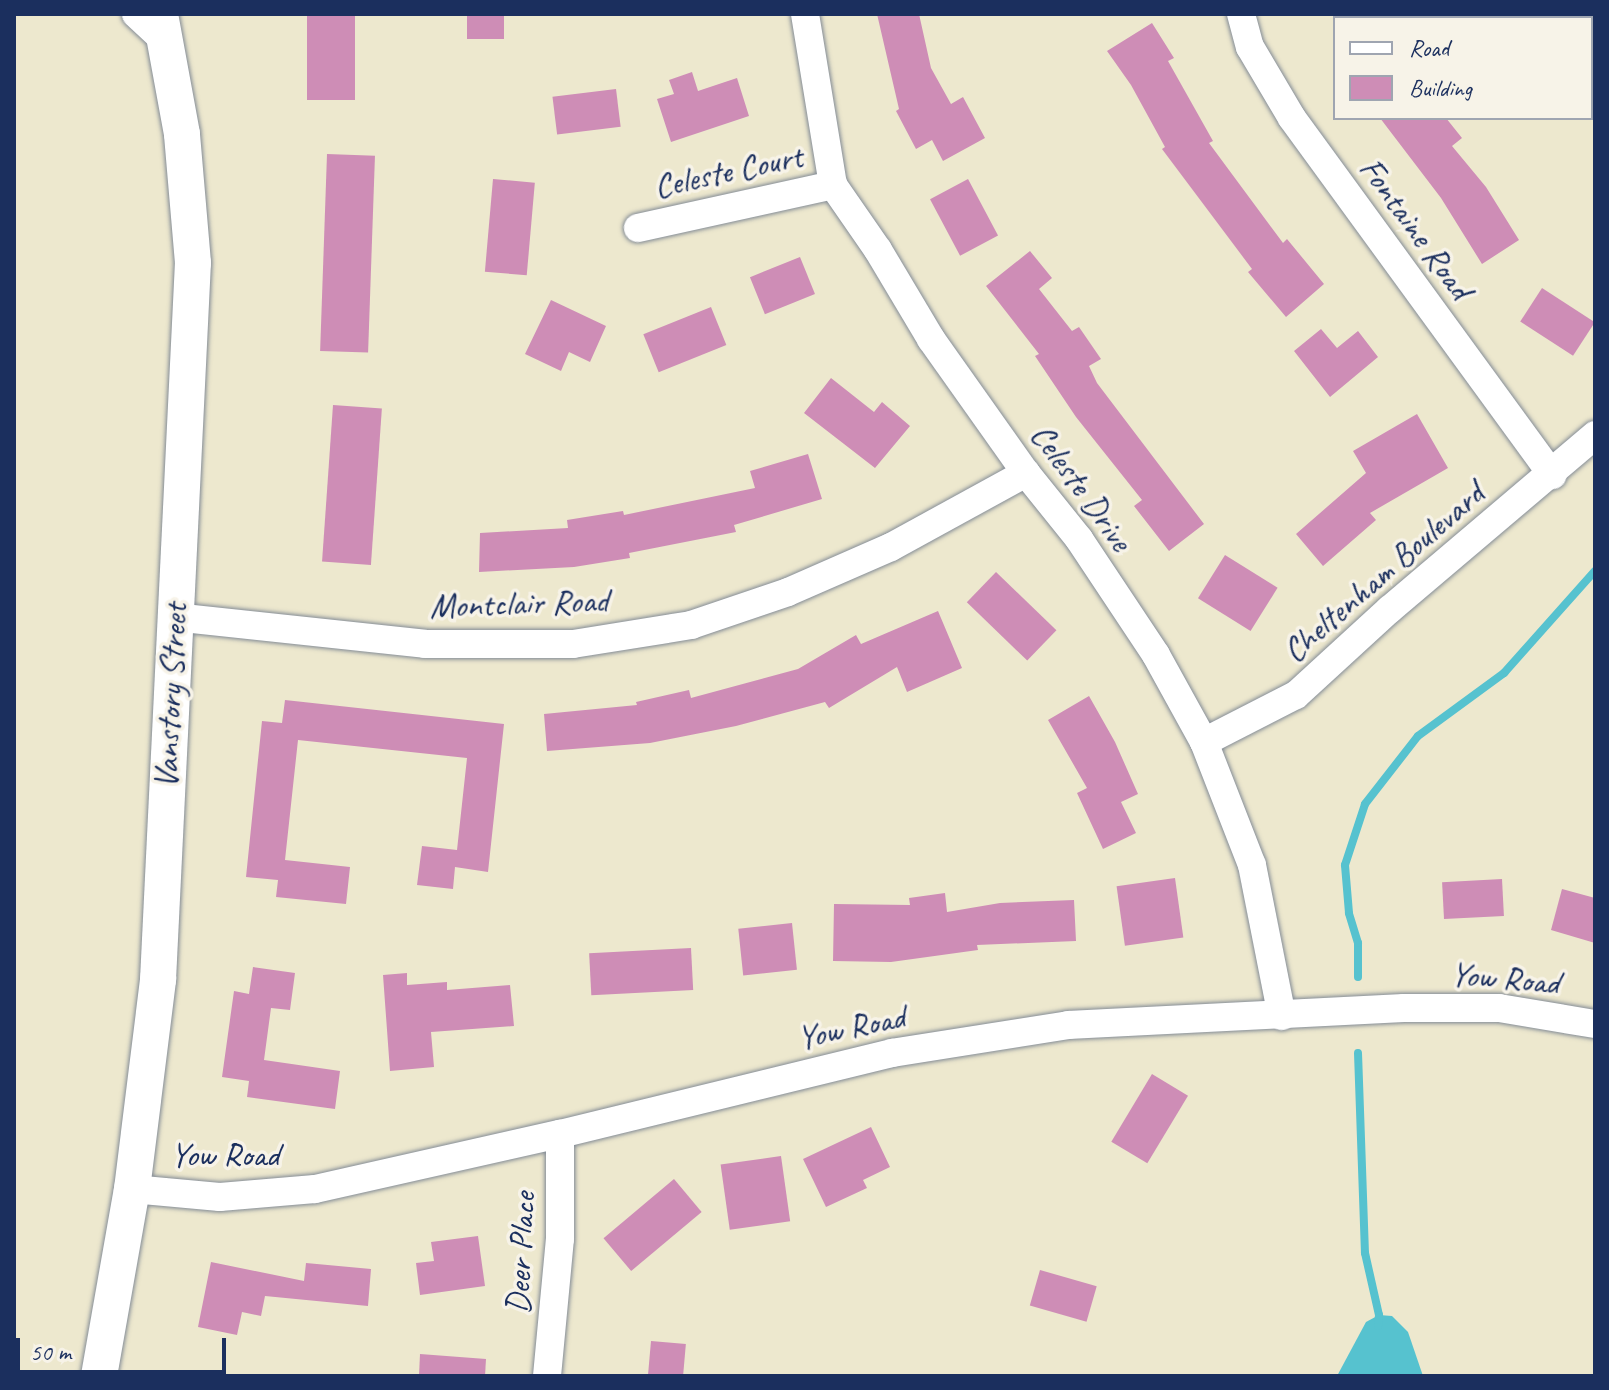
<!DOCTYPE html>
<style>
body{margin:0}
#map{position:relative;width:1609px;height:1390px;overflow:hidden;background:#ede8ce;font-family:Caveat,sans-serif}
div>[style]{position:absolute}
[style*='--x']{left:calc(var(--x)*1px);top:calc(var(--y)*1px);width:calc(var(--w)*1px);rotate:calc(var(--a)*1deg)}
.water>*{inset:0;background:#56c2cf}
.stream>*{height:8px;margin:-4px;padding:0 4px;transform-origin:4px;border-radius:4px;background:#56c2cf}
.building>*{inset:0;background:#ce8db6;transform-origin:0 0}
.roads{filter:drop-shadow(0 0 2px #848c96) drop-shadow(0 0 2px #848c96)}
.minor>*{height:28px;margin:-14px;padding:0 14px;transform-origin:14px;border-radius:14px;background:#fff}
.tertiary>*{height:36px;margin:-18px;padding:0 18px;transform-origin:18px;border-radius:18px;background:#fff}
span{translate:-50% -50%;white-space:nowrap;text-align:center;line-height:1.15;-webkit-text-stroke:7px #f7f3e8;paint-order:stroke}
.street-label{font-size:34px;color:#1b2f5e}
.frame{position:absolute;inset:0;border:16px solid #1b2f5e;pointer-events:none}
.legend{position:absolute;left:1333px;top:16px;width:260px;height:104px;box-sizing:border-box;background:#f7f3e8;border:2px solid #9fa5b1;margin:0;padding:10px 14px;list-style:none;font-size:24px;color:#1b2f5e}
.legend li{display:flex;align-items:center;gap:16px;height:40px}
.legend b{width:40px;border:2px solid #9fa5b1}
.scale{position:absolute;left:16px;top:1338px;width:210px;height:36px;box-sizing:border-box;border:4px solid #1b2f5e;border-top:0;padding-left:10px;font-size:24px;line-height:28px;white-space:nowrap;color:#1b2f5e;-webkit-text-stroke:6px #f7f3e8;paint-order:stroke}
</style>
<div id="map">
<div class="water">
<div style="clip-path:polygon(1379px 1315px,1392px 1316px,1408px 1332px,1423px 1376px,1337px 1376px,1366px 1322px)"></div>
</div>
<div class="stream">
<div style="--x:1358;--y:977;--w:34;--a:-90"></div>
<div style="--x:1358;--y:943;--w:31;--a:-107"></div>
<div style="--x:1349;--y:913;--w:48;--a:-94.8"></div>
<div style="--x:1345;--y:865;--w:64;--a:-71.8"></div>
<div style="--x:1365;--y:804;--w:86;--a:-52.1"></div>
<div style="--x:1418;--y:736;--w:107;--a:-36.2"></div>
<div style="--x:1504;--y:673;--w:137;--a:-48.3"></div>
<div style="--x:1358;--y:1053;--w:200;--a:88"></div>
<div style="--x:1365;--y:1253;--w:64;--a:77.3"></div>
<div style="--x:1379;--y:1315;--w:11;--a:95"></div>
</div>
<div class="building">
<div style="left:307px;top:14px;width:48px;height:86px"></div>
<div style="left:467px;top:14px;width:37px;height:25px"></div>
<div style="clip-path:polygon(877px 14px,919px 14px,931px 68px,951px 104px,963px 97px,985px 138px,943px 161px,932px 140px,916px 149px,896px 111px,899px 109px)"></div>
<div style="clip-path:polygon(1152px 23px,1174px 58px,1168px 61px,1213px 141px,1209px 143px,1283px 243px,1287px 239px,1324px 284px,1286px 317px,1248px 272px,1252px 269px,1162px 149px,1165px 147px,1131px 85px,1107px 51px)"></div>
<div style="clip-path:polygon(692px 72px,698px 91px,737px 78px,749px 116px,671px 142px,657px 99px,674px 94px,669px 80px)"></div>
<div style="left:616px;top:89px;width:38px;height:64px;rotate:83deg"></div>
<div style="clip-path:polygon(1380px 118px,1446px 118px,1462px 138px,1452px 146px,1486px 187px,1519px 240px,1482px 264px,1441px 198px)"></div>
<div style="left:327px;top:154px;width:48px;height:197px;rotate:2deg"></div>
<div style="left:493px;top:179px;width:42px;height:93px;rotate:5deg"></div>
<div style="left:968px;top:179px;width:64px;height:43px;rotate:62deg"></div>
<div style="clip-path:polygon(1030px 251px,1052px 278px,1039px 289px,1072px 331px,1079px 327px,1101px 359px,1089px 366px,1097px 383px,1204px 524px,1169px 551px,1134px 506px,1142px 500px,1076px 417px,1035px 356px,1039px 354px,986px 286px)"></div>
<div style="left:800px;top:257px;width:40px;height:54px;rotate:68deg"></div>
<div style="left:1542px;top:288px;width:63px;height:40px;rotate:33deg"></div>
<div style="clip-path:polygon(551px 300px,606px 326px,590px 362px,569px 352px,561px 371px,525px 354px)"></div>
<div style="left:711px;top:307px;width:41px;height:73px;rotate:68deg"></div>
<div style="clip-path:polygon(1321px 329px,1337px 348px,1358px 331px,1378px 357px,1330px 397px,1294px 351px)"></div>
<div style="clip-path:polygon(831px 378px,874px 412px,882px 402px,910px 426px,875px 468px,804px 413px)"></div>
<div style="left:333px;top:405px;width:49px;height:157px;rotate:4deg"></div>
<div style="clip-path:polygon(1417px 414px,1448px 468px,1370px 513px,1376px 520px,1323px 566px,1296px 534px,1366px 473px,1353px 451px)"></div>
<div style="clip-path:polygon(808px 454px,822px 499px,734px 525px,736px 532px,629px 553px,630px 558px,574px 567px,479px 572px,480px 533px,568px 528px,567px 520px,623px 511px,624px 515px,755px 488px,750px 471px)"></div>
<div style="left:1225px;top:555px;width:62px;height:51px;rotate:32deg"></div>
<div style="left:996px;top:572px;width:84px;height:42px;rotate:44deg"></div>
<div style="clip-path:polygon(938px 611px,962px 668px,907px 692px,897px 667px,829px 708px,825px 702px,736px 726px,650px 743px,547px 751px,544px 714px,637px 705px,636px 702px,689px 690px,691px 698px,798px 669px,856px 635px,861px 644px)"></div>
<div style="clip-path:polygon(1089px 696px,1115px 742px,1138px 794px,1121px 802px,1136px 833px,1103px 849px,1077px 793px,1087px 788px,1048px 720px)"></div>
<div style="clip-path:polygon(285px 700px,504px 724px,488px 872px,455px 867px,453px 889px,417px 885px,422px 846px,457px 850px,467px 758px,298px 740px,285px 860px,350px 867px,346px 904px,276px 897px,278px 880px,246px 877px,262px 721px,282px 723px)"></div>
<div style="left:1175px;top:878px;width:60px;height:59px;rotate:82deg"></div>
<div style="left:1502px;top:879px;width:37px;height:60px;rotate:87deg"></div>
<div style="clip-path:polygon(1562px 889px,1595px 898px,1595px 943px,1551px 930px)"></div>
<div style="clip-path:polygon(945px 893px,947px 912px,1000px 903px,1074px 900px,1076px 941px,977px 945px,978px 950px,891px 962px,833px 961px,834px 904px,910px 905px,909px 898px)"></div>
<div style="left:792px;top:923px;width:47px;height:54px;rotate:84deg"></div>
<div style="left:691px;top:948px;width:42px;height:102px;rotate:87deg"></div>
<div style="clip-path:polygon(253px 967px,295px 973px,290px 1010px,271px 1008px,264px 1060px,340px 1071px,335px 1109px,247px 1097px,249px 1081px,222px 1077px,234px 991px,249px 994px)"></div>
<div style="clip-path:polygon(407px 973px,407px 985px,447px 982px,447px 990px,510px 985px,514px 1026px,431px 1032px,434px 1067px,390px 1071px,383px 975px)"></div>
<div style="left:1152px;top:1074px;width:42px;height:79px;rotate:31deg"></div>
<div style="clip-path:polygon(871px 1127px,890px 1167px,863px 1180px,867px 1188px,826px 1207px,803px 1159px)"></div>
<div style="left:781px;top:1156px;width:66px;height:61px;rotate:82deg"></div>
<div style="left:674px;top:1179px;width:43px;height:92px;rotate:50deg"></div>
<div style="clip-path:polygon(478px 1236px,485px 1286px,420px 1295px,416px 1263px,434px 1261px,431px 1242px)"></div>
<div style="clip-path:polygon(211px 1262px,304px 1281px,306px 1263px,371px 1269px,368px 1306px,265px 1296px,261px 1316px,242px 1312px,237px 1335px,198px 1327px)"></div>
<div style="left:1040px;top:1270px;width:59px;height:37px;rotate:16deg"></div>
<div style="left:651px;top:1341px;width:35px;height:35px;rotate:5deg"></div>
<div style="clip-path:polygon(420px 1354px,486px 1359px,485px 1376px,419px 1376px)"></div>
</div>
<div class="roads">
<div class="minor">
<div style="--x:136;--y:14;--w:40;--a:43"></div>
<div style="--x:805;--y:14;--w:173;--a:80.7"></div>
<div style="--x:833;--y:185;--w:79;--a:55.3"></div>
<div style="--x:878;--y:250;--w:104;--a:59.2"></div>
<div style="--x:931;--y:339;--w:164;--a:54.7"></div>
<div style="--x:1026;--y:473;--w:85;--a:51.2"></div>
<div style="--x:1079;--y:539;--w:139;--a:56.4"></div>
<div style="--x:1156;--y:655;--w:99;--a:61.1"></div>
<div style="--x:1204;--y:742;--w:132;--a:68.7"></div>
<div style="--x:1252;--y:865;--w:154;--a:78.8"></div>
<div style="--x:1241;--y:14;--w:34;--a:75"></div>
<div style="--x:1250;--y:47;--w:82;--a:59.4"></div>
<div style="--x:1292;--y:118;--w:442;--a:53.9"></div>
<div style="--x:638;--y:228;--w:200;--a:-12.4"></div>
<div style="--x:174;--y:617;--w:252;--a:6.1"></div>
<div style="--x:425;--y:644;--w:148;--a:0"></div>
<div style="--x:573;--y:644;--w:120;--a:-9.1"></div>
<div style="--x:691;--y:625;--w:102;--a:-18.8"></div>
<div style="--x:788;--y:592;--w:112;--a:-23.6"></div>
<div style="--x:891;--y:547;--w:154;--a:-28.7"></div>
<div style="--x:1204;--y:742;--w:103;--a:-27.1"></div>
<div style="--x:1296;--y:695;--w:127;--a:-42.5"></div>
<div style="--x:1390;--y:609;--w:269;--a:-40.3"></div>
<div style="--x:132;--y:1189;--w:88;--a:5.2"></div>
<div style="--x:220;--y:1197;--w:95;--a:-4.8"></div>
<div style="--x:315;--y:1189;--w:251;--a:-12.7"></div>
<div style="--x:560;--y:1134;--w:342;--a:-13.7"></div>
<div style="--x:892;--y:1053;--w:178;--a:-9"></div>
<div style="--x:1068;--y:1025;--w:336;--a:-2.9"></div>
<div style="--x:1404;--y:1008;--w:95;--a:0"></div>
<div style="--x:1499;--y:1008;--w:97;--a:9.5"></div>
<div style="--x:547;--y:1376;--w:138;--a:-84.6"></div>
<div style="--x:560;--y:1239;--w:105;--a:-90"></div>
</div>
<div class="tertiary">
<div style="--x:99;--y:1376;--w:190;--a:-80"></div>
<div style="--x:132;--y:1189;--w:211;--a:-82.9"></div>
<div style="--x:158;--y:980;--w:718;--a:-87.21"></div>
<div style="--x:193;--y:263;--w:129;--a:-94.9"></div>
<div style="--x:182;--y:134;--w:122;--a:-100.4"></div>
</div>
</div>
<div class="street-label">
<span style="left:728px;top:171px;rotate:-12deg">Celeste Court</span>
<span style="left:1416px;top:228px;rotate:54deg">Fontaine Road</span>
<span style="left:1082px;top:487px;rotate:54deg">Celeste Drive</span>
<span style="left:1383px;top:572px;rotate:-41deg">Cheltenham Boulevard</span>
<span style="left:519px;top:603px;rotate:-2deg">Montclair Road</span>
<span style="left:170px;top:696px;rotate:-87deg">Vanstory Street</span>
<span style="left:1505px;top:978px;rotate:5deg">Yow Road</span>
<span style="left:851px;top:1027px;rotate:-12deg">Yow Road</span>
<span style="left:225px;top:1155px">Yow Road</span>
<span style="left:520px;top:1253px;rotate:-87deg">Deer Place</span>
</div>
<div class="frame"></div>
<ul class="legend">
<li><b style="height:10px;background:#fff"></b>Road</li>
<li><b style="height:22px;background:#ce8db6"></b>Building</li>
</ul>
<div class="scale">50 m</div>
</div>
